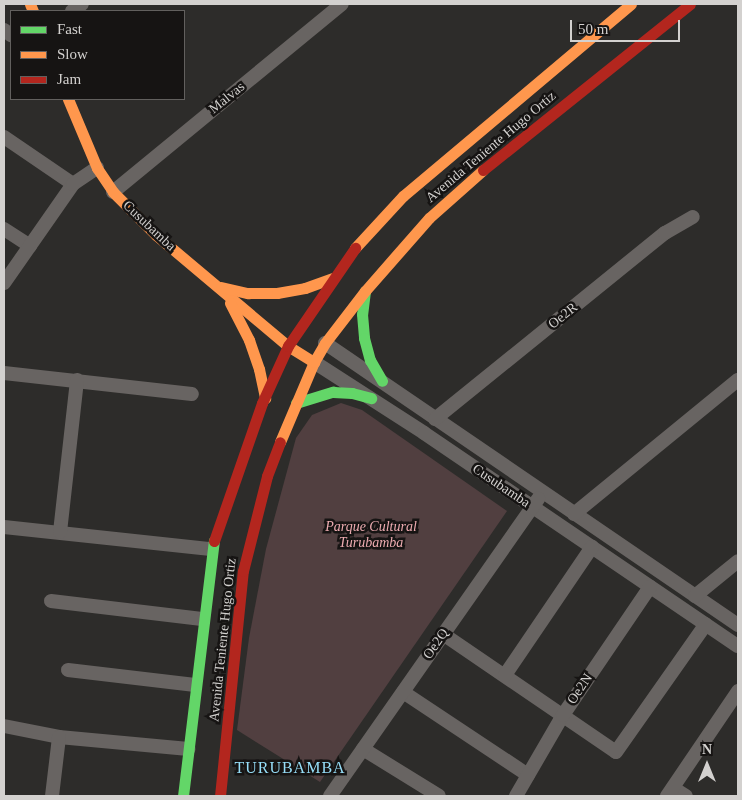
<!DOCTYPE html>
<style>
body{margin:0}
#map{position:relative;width:742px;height:800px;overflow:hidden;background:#2d2c2a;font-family:"Times New Roman",serif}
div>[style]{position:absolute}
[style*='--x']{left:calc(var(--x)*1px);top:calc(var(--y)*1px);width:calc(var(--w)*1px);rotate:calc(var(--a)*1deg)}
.green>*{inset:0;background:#513f40}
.street>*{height:14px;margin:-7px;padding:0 7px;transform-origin:7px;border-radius:7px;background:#686462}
.fast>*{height:11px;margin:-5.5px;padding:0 5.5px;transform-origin:5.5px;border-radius:5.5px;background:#63d668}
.slow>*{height:11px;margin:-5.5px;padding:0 5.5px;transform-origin:5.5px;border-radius:5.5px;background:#ff974d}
.jam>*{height:11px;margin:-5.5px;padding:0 5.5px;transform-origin:5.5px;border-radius:5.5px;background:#b3261e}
span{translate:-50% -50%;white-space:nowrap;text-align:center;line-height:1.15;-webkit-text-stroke:5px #161413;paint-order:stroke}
.street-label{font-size:14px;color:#d3d1cf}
.park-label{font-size:14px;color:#ecabb0;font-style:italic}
.quarter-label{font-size:16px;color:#96def8;letter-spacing:1px}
.frame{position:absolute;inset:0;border:5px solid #d3d1cf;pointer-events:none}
.legend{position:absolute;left:10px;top:10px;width:175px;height:90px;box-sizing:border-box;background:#161413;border:1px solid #62605e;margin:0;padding:6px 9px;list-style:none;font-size:15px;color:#d3d1cf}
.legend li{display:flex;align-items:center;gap:10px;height:25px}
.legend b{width:25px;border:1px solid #62605e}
.north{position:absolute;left:682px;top:740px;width:50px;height:50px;-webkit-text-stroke:4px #161413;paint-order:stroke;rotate:0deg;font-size:14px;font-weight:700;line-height:20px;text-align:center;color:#d3d1cf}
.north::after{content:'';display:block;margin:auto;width:18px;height:22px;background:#d3d1cf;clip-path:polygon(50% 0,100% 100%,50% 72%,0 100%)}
.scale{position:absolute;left:570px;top:20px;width:110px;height:22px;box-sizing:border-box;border:2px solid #d3d1cf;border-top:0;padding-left:6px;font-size:15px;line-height:18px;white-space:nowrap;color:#d3d1cf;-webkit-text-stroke:4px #161413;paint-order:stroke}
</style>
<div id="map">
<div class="green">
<div style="clip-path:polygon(341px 403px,362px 410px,507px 511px,320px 782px,237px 730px,249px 638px,266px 549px,296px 438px,312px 415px)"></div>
</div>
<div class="street">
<div style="--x:72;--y:11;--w:12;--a:-35"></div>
<div style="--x:4;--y:30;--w:9;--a:36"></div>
<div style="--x:4;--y:137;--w:83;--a:34.3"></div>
<div style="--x:113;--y:192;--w:296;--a:-39.4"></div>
<div style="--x:4;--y:229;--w:31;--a:33"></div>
<div style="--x:4;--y:283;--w:121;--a:-55.1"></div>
<div style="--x:73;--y:184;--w:29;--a:-34"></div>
<div style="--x:325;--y:343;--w:500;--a:34.33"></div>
<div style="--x:314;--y:362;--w:131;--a:32.8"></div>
<div style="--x:424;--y:433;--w:379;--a:34.2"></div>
<div style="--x:4;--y:373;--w:189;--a:6.4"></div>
<div style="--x:435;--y:419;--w:296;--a:-39"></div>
<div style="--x:665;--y:233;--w:32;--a:-30"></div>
<div style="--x:574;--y:514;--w:212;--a:-39.3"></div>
<div style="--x:4;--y:527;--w:208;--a:6.1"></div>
<div style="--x:60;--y:532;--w:153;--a:-83.6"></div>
<div style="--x:695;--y:596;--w:55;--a:-39.1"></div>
<div style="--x:51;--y:601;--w:152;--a:6.8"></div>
<div style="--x:443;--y:634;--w:209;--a:34.3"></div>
<div style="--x:616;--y:752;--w:156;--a:-54.9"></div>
<div style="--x:68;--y:670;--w:128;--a:6.7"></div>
<div style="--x:505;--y:675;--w:155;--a:-55.8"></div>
<div style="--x:403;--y:692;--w:150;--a:33.6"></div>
<div style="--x:4;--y:726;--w:56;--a:11.3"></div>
<div style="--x:59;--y:737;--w:130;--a:5.3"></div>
<div style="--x:363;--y:749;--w:89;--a:31.7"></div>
<div style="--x:673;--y:788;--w:15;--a:32"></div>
<div style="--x:52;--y:796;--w:59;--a:-83.2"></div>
<div style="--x:330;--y:796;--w:363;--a:-55"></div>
<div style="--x:516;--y:796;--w:94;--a:-59.9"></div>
<div style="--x:563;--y:715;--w:155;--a:-55.8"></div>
<div style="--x:667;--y:796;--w:127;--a:-55.9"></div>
</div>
<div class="fast">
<div style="--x:365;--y:291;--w:23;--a:97"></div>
<div style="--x:362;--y:314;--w:24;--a:85"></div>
<div style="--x:364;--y:338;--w:23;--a:75"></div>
<div style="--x:370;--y:360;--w:24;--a:60"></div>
<div style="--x:296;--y:403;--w:39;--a:-17"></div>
<div style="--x:333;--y:392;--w:19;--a:3"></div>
<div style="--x:352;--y:393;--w:20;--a:15"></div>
<div style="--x:183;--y:796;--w:257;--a:-83.1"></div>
</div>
<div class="slow">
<div style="--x:30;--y:4;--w:8;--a:67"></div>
<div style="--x:68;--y:99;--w:75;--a:67.2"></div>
<div style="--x:97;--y:168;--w:29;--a:56"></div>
<div style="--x:113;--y:192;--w:61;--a:45"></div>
<div style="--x:156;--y:235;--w:172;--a:40.1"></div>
<div style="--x:288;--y:346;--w:31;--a:32"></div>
<div style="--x:355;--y:248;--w:71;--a:-47.3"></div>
<div style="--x:403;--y:196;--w:298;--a:-40.1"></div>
<div style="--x:221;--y:287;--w:28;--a:13"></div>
<div style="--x:248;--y:293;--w:29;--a:0"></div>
<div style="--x:277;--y:293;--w:28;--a:-10"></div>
<div style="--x:305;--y:288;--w:29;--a:-20"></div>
<div style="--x:230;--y:303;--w:42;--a:62.8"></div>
<div style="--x:249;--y:340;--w:31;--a:71"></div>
<div style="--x:259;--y:369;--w:30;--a:78"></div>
<div style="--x:280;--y:442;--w:87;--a:-67"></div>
<div style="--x:314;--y:362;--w:22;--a:-60"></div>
<div style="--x:325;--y:343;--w:66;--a:-52.4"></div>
<div style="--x:365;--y:291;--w:97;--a:-48.8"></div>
<div style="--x:429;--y:218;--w:72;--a:-41.6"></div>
</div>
<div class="jam">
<div style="--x:483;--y:170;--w:265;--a:-38.7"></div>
<div style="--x:214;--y:541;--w:146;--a:-70.8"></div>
<div style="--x:262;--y:403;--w:63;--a:-65.5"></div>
<div style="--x:288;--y:346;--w:119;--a:-55.6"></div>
<div style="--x:220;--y:796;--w:226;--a:-84.2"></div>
<div style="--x:243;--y:571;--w:98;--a:-75.8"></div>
<div style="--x:267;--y:476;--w:36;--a:-69"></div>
</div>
<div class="street-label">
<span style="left:227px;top:98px;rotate:-39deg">Malvas</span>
<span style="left:491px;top:147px;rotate:-40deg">Avenida Teniente Hugo Ortiz</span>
<span style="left:149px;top:226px;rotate:43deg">Cusubamba</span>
<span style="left:563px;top:316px;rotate:-39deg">Oe2R</span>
<span style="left:501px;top:486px;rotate:34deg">Cusubamba</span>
<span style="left:223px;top:640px;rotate:-84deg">Avenida Teniente Hugo Ortiz</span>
<span style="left:436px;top:644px;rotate:-55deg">Oe2Q</span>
<span style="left:580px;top:689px;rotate:-56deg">Oe2N</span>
</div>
<div class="park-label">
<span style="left:371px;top:535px">Parque Cultural<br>Turubamba</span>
</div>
<div class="quarter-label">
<span style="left:290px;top:768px">TURUBAMBA</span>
</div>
<div class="frame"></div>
<ul class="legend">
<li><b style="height:6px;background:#63d668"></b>Fast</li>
<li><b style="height:6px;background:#ff974d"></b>Slow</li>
<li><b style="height:6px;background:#b3261e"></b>Jam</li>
</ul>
<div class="north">N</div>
<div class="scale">50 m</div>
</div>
